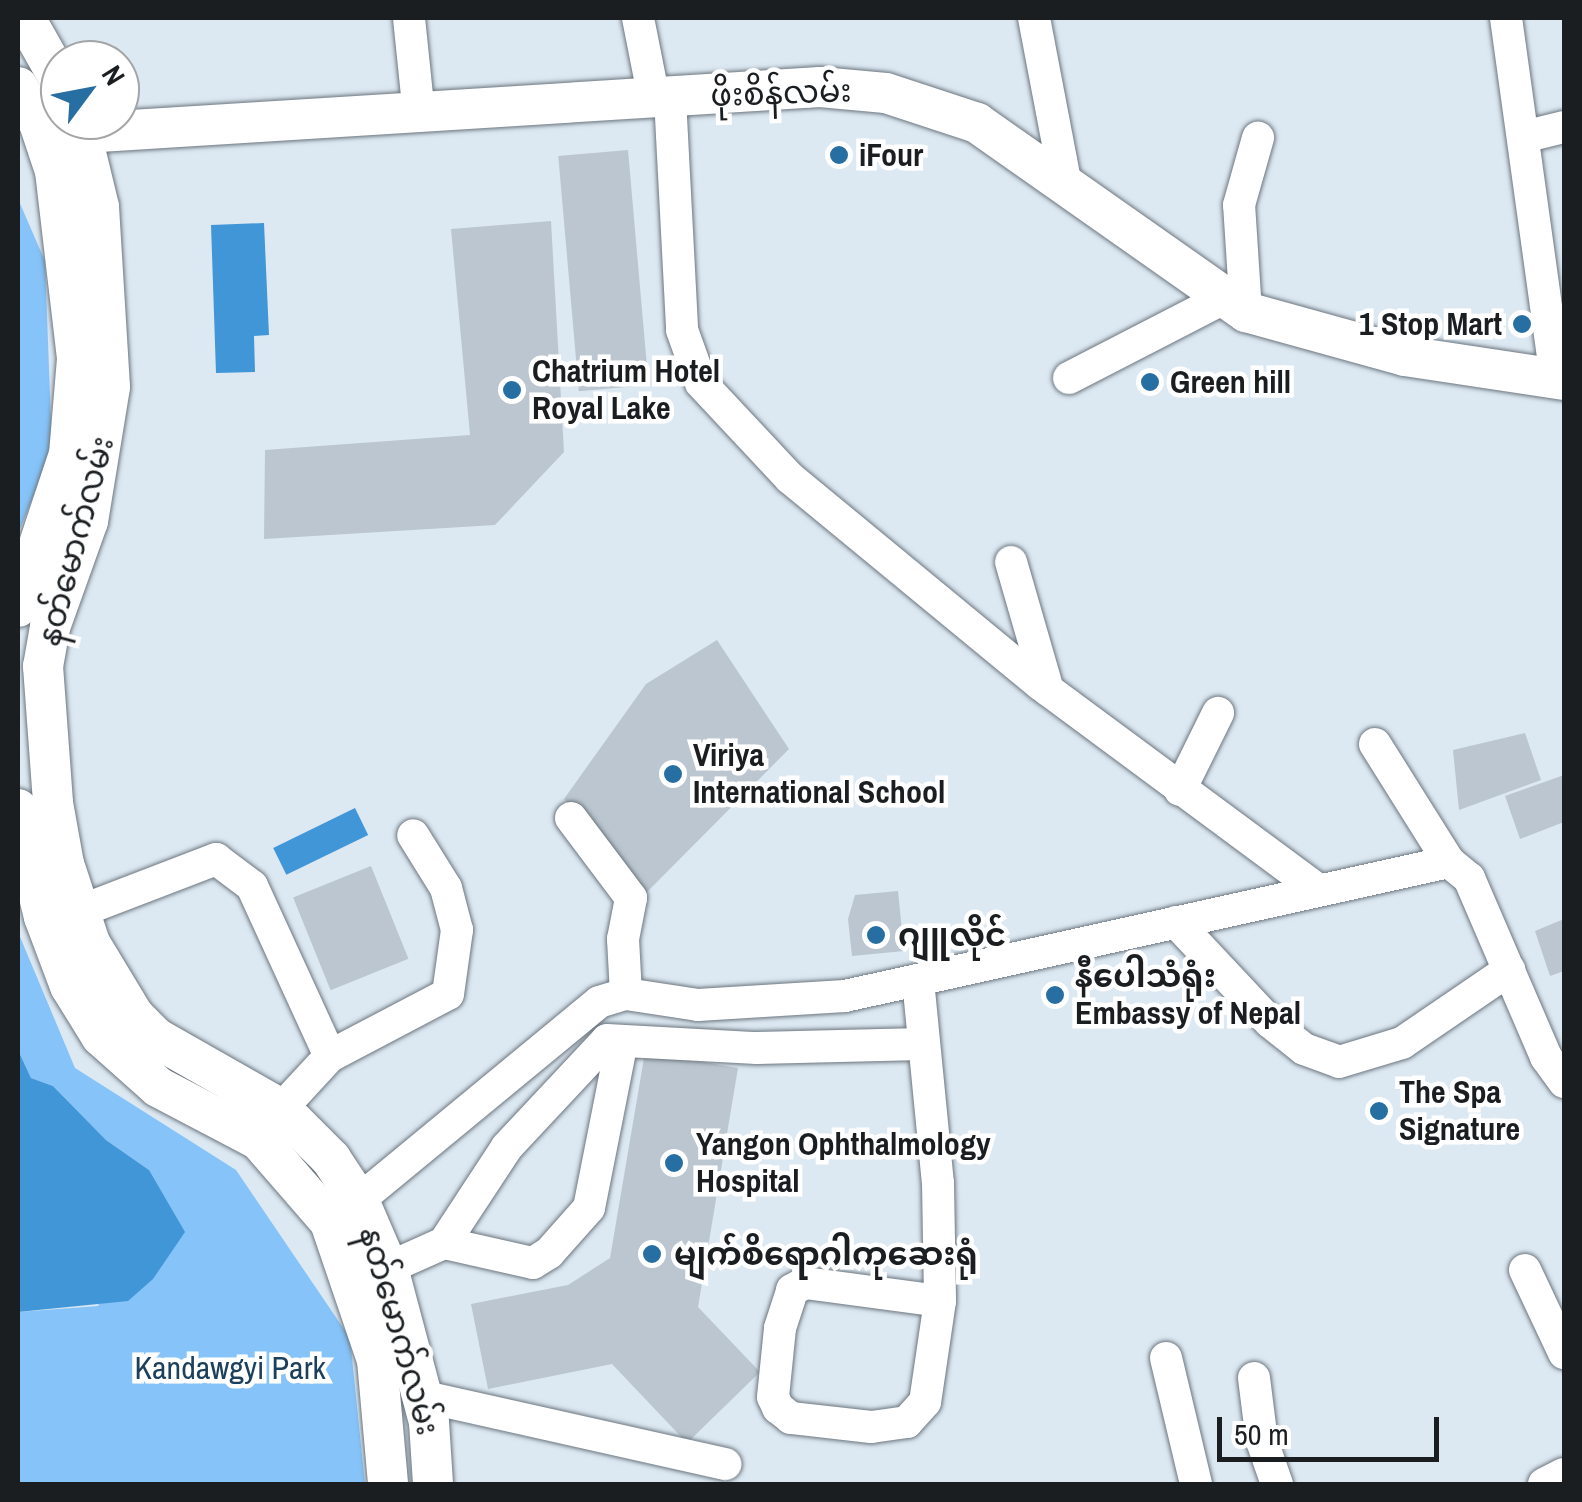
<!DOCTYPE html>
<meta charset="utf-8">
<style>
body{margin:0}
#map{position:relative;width:1582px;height:1502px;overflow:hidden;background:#dce8f2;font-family:"Archivo Narrow","Noto Sans Myanmar",sans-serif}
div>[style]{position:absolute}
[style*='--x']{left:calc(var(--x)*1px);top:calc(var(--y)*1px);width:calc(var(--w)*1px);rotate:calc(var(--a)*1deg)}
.green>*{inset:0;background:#85c3f8}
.water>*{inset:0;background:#4196d7;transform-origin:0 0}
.building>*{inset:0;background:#bbc6d0;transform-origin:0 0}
.roads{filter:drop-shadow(0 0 2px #6c767f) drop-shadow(0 0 2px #6c767f)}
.minor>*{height:32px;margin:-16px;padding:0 16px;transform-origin:16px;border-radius:16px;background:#fff}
.major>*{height:40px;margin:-20px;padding:0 20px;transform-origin:20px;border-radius:20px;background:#fff}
.dots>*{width:28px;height:28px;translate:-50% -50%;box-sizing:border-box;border:5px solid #fff;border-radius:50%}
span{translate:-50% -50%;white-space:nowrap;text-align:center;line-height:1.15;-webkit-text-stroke:9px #fff;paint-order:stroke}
.street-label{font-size:32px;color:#1a1e21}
.poi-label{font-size:32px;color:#1a1e21;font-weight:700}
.left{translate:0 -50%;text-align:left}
.right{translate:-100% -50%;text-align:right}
.park-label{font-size:32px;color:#1c3f5b}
.frame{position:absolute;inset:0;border:20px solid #1a1e21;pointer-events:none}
.north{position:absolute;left:40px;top:40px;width:100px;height:100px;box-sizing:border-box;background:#fff;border:2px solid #a3a5a6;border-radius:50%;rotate:58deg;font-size:28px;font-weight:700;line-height:40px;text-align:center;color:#1a1e21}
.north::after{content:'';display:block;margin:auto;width:35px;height:45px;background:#276ea2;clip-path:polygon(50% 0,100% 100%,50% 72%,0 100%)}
.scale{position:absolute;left:1217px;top:1417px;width:222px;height:45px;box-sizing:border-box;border:5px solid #1a1e21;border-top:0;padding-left:12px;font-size:30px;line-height:35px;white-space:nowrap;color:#1a1e21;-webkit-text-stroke:8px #fff;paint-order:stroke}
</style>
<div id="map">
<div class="green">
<div style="clip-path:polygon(18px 199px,45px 261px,52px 450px,18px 534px)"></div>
<div style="clip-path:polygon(18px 932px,75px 1068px,236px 1170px,350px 1338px,365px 1484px,18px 1484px,18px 1312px,98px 1306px,149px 1170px,106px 1140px,53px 1086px,31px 1078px,18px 1050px)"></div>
</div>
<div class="water">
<div style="clip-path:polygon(264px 223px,269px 335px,254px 336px,255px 372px,216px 373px,211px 225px)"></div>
<div style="left:355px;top:808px;width:30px;height:91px;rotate:64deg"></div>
<div style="clip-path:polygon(18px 1050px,31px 1078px,53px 1086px,106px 1140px,149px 1170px,185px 1232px,153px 1279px,128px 1301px,18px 1312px)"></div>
</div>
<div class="building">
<div style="left:628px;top:150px;width:236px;height:70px;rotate:85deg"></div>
<div style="clip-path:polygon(551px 221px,564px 452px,495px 525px,264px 539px,265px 450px,470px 435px,451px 229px)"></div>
<div style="clip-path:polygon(717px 640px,789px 749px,646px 893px,564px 799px,646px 684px)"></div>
<div style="clip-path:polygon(1525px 733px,1541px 780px,1459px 810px,1453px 750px)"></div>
<div style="clip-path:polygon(1564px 775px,1564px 822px,1520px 839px,1505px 796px)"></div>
<div style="left:371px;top:866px;width:100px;height:84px;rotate:68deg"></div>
<div style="clip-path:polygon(898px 891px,904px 951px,852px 956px,848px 919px,855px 895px)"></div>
<div style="clip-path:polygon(1564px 919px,1564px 971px,1550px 976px,1535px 931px)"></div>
<div style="clip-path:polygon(645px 1052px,738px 1068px,698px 1307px,760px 1372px,687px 1443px,612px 1364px,488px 1389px,471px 1304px,568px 1285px,610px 1258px)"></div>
</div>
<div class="roads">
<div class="minor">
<div style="--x:409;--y:18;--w:98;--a:84.1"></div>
<div style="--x:638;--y:18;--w:83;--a:78.8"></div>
<div style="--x:1034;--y:18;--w:165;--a:79.2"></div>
<div style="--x:1506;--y:18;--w:363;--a:82.1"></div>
<div style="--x:670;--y:98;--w:232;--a:87"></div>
<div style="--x:682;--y:330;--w:56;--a:70.3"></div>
<div style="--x:701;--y:383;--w:130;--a:46.9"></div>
<div style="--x:790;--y:478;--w:324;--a:39.5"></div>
<div style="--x:1040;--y:684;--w:346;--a:36.5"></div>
<div style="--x:1523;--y:137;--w:42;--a:-13.7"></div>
<div style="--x:1246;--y:312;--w:107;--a:-93.7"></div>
<div style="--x:1239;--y:205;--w:70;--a:-74.2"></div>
<div style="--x:1069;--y:378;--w:170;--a:-27.3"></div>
<div style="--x:1011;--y:562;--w:133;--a:73.9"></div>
<div style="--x:1375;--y:744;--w:139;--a:57.9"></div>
<div style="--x:1449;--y:862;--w:26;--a:39"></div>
<div style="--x:1469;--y:878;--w:195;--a:66.7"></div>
<div style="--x:1546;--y:1057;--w:31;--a:54"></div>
<div style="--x:1180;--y:790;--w:86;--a:-63.7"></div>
<div style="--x:571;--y:818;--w:100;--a:53.1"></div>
<div style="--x:631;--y:898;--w:42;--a:101"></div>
<div style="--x:623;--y:939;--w:55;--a:86.9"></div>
<div style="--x:78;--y:912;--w:148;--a:-21"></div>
<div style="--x:216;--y:859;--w:45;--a:36.9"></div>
<div style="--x:252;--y:886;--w:187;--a:65.4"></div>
<div style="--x:330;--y:1056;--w:72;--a:132.8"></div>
<div style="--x:1176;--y:922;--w:137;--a:46.8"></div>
<div style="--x:1270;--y:1022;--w:43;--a:38.5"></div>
<div style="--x:1304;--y:1049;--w:37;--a:20"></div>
<div style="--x:1339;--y:1062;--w:66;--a:-16.8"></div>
<div style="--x:1402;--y:1043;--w:130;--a:-34.3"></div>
<div style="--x:918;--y:980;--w:204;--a:84.4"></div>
<div style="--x:938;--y:1183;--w:118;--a:89"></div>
<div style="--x:940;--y:1301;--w:102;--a:98.4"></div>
<div style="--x:925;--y:1402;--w:27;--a:132"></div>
<div style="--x:907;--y:1422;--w:36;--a:172"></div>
<div style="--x:871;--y:1427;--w:81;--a:-173.6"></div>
<div style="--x:791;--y:1418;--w:16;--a:-142"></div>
<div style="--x:778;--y:1408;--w:12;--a:-114"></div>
<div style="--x:773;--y:1397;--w:69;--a:-84.2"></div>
<div style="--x:780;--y:1328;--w:40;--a:-72"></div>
<div style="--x:792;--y:1290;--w:15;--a:-28"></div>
<div style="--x:805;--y:1283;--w:136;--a:7.6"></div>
<div style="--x:330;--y:1056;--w:133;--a:-27.7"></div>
<div style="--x:448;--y:994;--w:65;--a:-82"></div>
<div style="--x:457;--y:930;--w:43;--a:-104.7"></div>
<div style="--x:446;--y:888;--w:62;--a:-121.9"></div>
<div style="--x:342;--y:1214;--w:333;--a:-39.5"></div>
<div style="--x:599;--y:1002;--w:28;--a:-17"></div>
<div style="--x:626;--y:994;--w:73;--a:8.7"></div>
<div style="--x:698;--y:1005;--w:147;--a:-3.5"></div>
<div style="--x:845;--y:996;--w:619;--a:-12.51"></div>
<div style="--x:444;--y:1243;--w:91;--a:12.7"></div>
<div style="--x:533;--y:1263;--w:19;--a:-32"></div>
<div style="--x:549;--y:1253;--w:60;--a:-48.4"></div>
<div style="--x:589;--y:1208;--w:170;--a:-78.8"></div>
<div style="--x:388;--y:1268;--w:61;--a:-24.1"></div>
<div style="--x:444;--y:1243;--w:115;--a:-56.7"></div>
<div style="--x:507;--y:1147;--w:146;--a:-46.9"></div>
<div style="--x:607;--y:1040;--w:150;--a:3.1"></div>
<div style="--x:757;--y:1048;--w:165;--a:-1.4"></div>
<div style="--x:1525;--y:1270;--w:92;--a:64.8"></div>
<div style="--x:1166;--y:1358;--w:130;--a:76.6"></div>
<div style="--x:1254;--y:1378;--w:64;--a:82.8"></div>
<div style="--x:1262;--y:1441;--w:46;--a:70.8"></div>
<div style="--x:421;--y:1396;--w:312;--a:12.6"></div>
<div style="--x:1544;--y:1484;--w:22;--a:-27"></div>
</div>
<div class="major">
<div style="--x:25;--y:18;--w:71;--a:60.6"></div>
<div style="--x:18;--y:87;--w:42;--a:59.7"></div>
<div style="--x:39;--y:123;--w:51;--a:71.6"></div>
<div style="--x:55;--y:171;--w:189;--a:83.3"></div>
<div style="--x:77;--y:359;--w:95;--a:94.8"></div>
<div style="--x:69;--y:454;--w:161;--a:108.4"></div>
<div style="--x:78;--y:120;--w:89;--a:76.4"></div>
<div style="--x:99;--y:207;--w:180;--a:86.5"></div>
<div style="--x:110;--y:387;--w:136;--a:99.3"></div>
<div style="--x:88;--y:521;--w:113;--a:109.7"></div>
<div style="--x:50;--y:627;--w:40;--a:100"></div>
<div style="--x:43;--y:666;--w:137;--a:85.8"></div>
<div style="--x:53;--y:803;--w:62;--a:79.8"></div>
<div style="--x:64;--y:864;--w:83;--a:71.8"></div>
<div style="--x:90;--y:943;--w:85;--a:58.9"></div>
<div style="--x:134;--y:1016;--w:31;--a:45"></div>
<div style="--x:156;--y:1038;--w:144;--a:29.6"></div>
<div style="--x:281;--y:1109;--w:71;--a:45"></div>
<div style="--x:331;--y:1159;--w:53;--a:56.6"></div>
<div style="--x:360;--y:1203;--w:71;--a:66.7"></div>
<div style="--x:388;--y:1268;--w:159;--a:75.1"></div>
<div style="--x:429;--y:1422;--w:62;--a:86.3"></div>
<div style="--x:46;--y:141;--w:38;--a:-12"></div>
<div style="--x:83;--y:133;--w:738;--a:-3.57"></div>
<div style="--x:820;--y:87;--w:66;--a:5.2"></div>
<div style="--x:886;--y:93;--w:96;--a:18.2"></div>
<div style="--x:977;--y:123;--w:329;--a:35.1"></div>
<div style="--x:1246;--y:312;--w:165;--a:15.5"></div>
<div style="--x:1405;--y:356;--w:161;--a:8.6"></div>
<div style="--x:18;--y:809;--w:111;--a:76.5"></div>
<div style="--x:44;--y:917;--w:74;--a:69.4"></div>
<div style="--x:70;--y:986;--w:59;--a:58.2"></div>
<div style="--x:101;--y:1036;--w:76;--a:41.8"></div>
<div style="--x:158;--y:1087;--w:114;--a:27.7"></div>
<div style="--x:259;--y:1140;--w:108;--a:49.1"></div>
<div style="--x:330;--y:1222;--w:146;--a:71.2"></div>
<div style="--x:377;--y:1360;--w:124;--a:84.9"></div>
</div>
</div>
<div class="dots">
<div style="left:839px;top:155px;background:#276ea2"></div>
<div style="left:1522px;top:324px;background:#276ea2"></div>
<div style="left:1150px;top:382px;background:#276ea2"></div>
<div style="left:512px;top:390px;background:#276ea2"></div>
<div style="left:673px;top:774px;background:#276ea2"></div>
<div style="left:876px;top:935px;background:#276ea2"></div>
<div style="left:1055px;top:995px;background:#276ea2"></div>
<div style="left:1379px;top:1111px;background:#276ea2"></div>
<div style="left:674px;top:1163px;background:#276ea2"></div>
<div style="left:652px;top:1254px;background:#276ea2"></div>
</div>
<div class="street-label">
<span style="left:781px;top:93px;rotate:-2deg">ဖိုးစိန်လမ်း</span>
<span style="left:76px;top:541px;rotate:-75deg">နတ်မောက်လမ်း</span>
<span style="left:399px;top:1331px;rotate:74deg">နတ်မောက်လမ်း</span>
</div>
<div class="poi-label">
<span class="left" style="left:859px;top:155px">iFour</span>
<span class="right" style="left:1502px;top:324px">1 Stop Mart</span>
<span class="left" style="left:532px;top:390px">Chatrium Hotel<br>Royal Lake</span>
<span class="left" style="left:1170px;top:382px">Green hill</span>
<span class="left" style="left:693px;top:774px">Viriya<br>International School</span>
<span class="left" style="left:898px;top:935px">ဂျူလိုင်</span>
<span class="left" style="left:1075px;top:995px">နီပေါသံရုံး<br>Embassy of Nepal</span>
<span class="left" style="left:1399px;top:1111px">The Spa<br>Signature</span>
<span class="left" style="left:696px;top:1163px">Yangon Ophthalmology<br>Hospital</span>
<span class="left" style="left:674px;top:1254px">မျက်စိရောဂါကုဆေးရုံ</span>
</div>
<div class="park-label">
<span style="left:230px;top:1368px">Kandawgyi Park</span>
</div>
<div class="frame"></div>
<div class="north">N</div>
<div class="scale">50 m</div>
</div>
